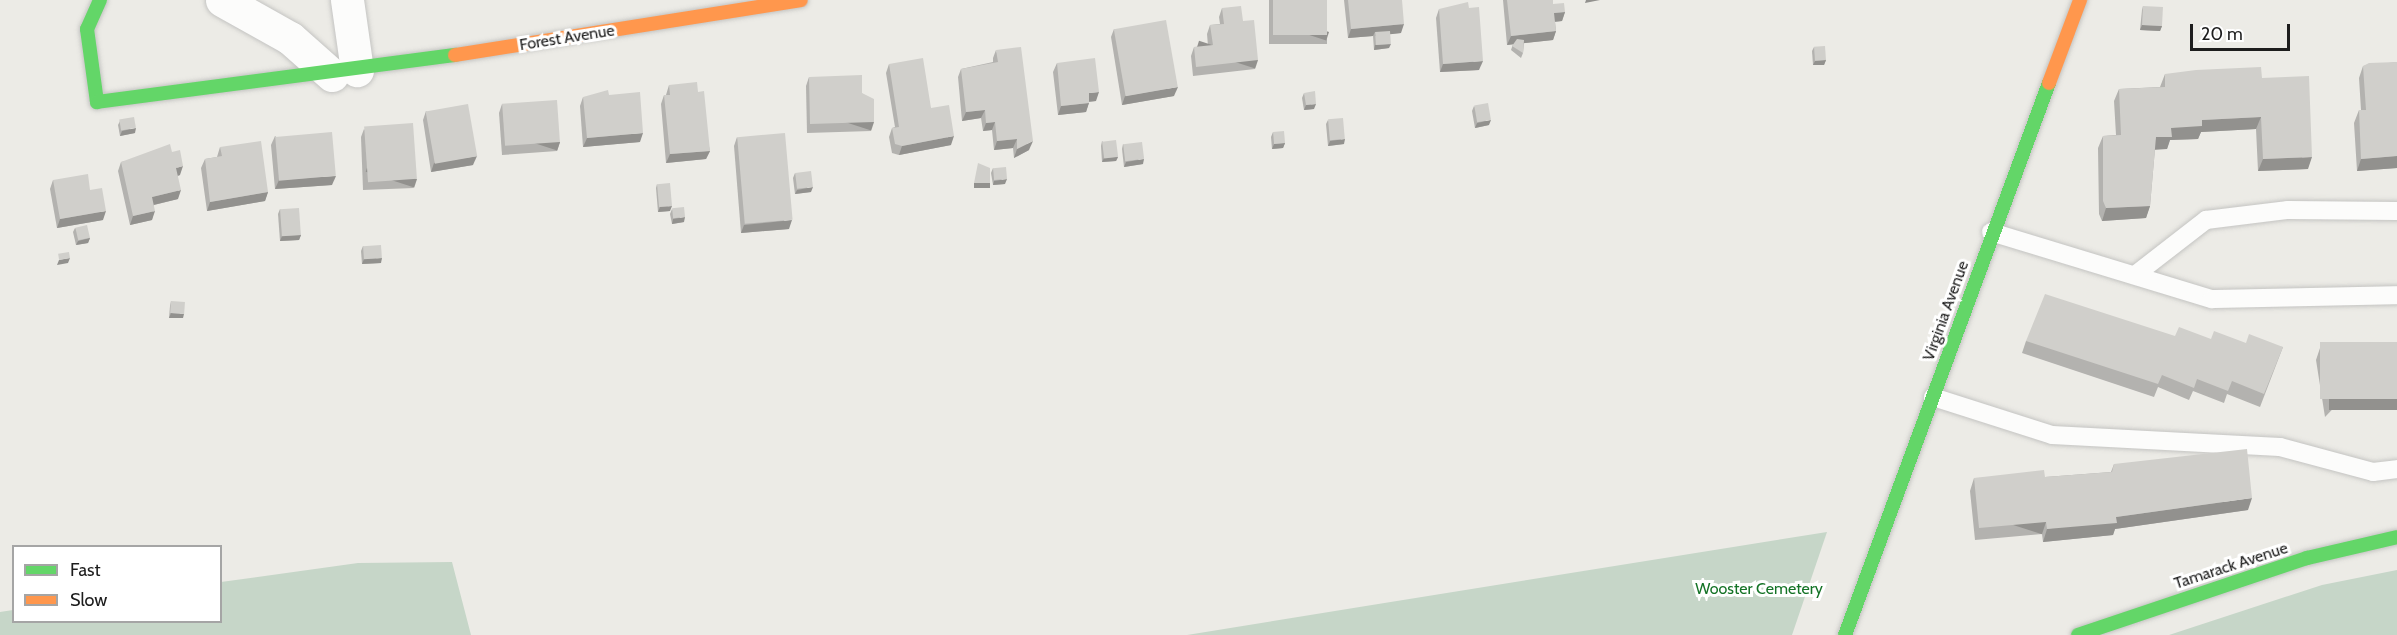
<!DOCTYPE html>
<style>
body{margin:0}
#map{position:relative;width:2397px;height:635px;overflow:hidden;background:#ecebe6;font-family:Cabin,sans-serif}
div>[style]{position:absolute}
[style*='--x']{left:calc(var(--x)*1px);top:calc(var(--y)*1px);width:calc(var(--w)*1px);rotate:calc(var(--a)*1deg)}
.cemetery>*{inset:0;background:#c6d6c8}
.roads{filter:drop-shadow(0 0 2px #c4c4c2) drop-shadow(0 0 2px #c4c4c2)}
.lane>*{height:18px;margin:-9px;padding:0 9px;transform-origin:9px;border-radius:9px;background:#fcfcfb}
.street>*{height:33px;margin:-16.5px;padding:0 16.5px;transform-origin:16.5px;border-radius:16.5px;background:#fcfcfb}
.fast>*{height:14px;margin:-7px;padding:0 7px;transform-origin:7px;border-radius:7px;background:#63d668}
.slow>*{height:14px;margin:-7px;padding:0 7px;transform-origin:7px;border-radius:7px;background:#ff974d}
.wall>*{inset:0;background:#b3b2af;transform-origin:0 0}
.shaded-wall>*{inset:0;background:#92918e;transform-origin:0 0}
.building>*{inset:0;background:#d0cfcb;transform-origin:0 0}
span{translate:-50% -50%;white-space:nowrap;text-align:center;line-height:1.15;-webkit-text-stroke:6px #fff;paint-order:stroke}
.street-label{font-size:16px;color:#1d1d1d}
.park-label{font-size:16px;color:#147326}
.legend{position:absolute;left:12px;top:545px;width:210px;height:78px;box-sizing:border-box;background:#fff;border:2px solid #a5a5a5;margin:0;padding:8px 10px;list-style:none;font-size:18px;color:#1d1d1d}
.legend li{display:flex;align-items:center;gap:12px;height:30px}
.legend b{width:30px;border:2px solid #a5a5a5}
.scale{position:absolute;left:2190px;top:24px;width:100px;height:27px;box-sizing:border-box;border:3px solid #1d1d1d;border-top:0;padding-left:8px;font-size:18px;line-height:21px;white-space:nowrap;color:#1d1d1d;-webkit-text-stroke:4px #fff;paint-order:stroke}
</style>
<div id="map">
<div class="cemetery">
<div style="clip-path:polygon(1827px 532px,1792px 635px,1187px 635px,1372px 605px)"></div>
<div style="clip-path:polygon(452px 562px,471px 635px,0 635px,0 612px,13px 610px,14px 622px,220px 622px,221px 582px,358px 563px)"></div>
<div style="clip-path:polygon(2397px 570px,2397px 635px,2169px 635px,2322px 585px)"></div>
</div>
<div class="roads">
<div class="lane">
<div style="--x:1991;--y:232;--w:231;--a:16.9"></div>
<div style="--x:2212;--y:299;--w:185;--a:-1.2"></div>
<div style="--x:2135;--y:275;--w:90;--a:-37.8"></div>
<div style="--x:2206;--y:220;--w:83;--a:-7"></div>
<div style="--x:2288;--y:210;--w:109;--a:0.5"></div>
<div style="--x:1933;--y:397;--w:125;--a:17.7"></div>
<div style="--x:2052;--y:435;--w:228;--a:3"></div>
<div style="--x:2280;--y:447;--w:96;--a:15"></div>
<div style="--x:2373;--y:472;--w:24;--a:-7"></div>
</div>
<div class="street">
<div style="--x:222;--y:0;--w:78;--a:29.2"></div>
<div style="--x:290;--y:38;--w:56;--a:41.4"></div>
<div style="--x:347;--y:0;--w:71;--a:81.9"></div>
</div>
<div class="fast">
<div style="--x:100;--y:0;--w:32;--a:114"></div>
<div style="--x:87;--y:29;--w:74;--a:82.2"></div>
<div style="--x:97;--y:102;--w:361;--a:-7.5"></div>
<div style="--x:1845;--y:635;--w:588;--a:-69.72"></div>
<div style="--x:2078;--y:635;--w:242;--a:-18.6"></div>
<div style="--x:2307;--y:558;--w:92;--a:-13.1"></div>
</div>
<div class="slow">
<div style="--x:455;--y:55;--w:350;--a:-9"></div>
<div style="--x:2049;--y:83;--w:89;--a:-69.5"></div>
</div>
</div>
<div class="wall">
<div style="left:1269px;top:0;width:58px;height:44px"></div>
<div style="clip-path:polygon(1344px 0,1402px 0,1401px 33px,1390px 34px,1389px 48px,1374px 50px,1373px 36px,1348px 38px)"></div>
<div style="clip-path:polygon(1503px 0,1553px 0,1553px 4px,1565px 12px,1562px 21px,1555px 22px,1556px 31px,1553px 40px,1524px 43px,1523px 53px,1521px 58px,1511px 50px,1513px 44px,1507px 45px)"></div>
<div style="clip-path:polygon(2143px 6px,2162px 26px,2160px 31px,2140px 30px,2142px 10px)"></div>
<div style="clip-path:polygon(1222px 8px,1243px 21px,1255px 69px,1193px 76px,1191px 56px,1194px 47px,1208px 46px,1207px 34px,1210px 25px,1220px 24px,1219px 17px)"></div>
<div style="clip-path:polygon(1439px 9px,1479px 70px,1440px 72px,1436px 18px)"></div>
<div style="clip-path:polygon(1114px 29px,1174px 96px,1122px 105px,1111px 37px)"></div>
<div style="clip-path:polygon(1814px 47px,1826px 60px,1824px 65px,1813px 65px,1812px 51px)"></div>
<div style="clip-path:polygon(996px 50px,1029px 150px,1014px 158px,1013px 148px,994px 150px,992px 130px,983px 131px,981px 118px,962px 121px,958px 77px,961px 69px,993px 62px,993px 58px)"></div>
<div style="clip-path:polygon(2397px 62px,2397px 168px,2357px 171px,2354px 123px,2359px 110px,2361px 110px,2359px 78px,2363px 66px)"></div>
<div style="clip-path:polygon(1057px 63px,1096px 101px,1089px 102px,1086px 112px,1058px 115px,1053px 72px)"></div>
<div style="clip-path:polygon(889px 64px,931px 108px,951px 145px,899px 155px,892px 153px,889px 137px,892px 128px,895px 127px,886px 73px)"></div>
<div style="clip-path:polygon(2165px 74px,2262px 78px,2308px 169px,2258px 171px,2256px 129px,2201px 132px,2198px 139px,2170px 140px,2167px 149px,2155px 149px,2150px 206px,2146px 218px,2102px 221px,2099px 214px,2098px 148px,2103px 136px,2116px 135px,2114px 101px,2119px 89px,2160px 87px)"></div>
<div style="clip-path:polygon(809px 77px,862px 93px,871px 131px,807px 133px,806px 86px)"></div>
<div style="clip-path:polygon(669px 85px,698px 92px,710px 151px,706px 159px,666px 163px,661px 104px,664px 95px,666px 95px)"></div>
<div style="clip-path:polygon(1304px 93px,1314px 109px,1304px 110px,1302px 98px)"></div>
<div style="clip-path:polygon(583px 97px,640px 142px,583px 147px,580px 106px)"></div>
<div style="clip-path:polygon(502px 104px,560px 142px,557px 151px,502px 155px,499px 113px)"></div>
<div style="clip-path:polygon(1474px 106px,1489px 125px,1475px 128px,1472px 111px)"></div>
<div style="clip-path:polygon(426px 111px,473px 165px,431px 172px,423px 120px)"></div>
<div style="clip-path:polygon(1328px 120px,1344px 144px,1328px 146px,1326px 124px)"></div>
<div style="clip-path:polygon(120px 121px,135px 133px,120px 136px,118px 125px)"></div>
<div style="clip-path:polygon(364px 129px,414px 188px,363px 190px,361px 137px)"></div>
<div style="clip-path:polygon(1273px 132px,1285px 143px,1283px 148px,1272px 149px,1271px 137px)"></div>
<div style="clip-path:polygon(275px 136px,332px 185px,275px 189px,271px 145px)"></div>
<div style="clip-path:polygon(737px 137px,789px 229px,741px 233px,734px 146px)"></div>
<div style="clip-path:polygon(1102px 141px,1118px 157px,1116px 161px,1102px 162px,1101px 146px)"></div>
<div style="clip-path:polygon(1123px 144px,1143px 164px,1124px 167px,1122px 149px)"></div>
<div style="clip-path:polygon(220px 147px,268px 192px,265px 201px,207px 211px,201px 168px,205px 159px,217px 157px)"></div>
<div style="clip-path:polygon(172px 152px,180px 175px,178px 176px,178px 199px,154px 205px,152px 220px,130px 225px,118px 171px,121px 162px)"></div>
<div style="clip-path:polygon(993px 168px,1005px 184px,993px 185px,991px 173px)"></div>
<div style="clip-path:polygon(795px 173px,811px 192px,795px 194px,793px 178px)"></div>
<div style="clip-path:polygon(53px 180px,90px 190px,103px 220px,57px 228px,50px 189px)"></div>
<div style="clip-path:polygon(657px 184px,670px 211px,658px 212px,656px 188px)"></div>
<div style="clip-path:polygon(280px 209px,301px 235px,299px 240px,280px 241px,278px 214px)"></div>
<div style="clip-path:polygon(672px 209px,684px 222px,672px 224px,670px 214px)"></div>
<div style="clip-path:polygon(75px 228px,90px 238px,88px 243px,76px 245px,73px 232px)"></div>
<div style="clip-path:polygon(363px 246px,381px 263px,362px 264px,361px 251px)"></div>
<div style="clip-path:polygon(171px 301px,183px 318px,169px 318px,170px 306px)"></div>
<div style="clip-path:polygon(2175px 336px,2283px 347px,2260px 407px,2227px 394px,2224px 403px,2193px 391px,2189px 400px,2158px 387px,2154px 397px,2022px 353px,2026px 341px)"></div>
<div style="clip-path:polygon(2397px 342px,2325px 417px,2316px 360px,2320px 348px)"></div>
<div style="clip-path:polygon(2114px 464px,2248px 510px,2115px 529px,2113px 535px,2043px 542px,2042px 534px,1975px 540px,1970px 491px,1974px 478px,2045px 477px,2111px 472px)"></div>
</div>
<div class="shaded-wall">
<div style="clip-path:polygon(1586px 0,1600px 0,1585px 3px)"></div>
<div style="clip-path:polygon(1565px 12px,1562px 21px,1551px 22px,1554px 13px)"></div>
<div style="clip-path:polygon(1404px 24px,1401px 33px,1375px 36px,1375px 32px,1373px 36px,1348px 38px,1351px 29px)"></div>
<div style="clip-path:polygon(2142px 25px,2162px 26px,2160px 31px,2140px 30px)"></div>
<div style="clip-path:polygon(1556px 31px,1553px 40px,1507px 45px,1511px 36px)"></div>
<div style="left:1329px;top:32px;width:9px;height:54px;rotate:108deg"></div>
<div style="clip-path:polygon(1391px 44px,1389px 48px,1374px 50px,1375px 45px)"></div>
<div style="left:1258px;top:60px;width:9px;height:62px;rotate:108deg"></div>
<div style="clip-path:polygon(1826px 60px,1824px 65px,1813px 65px,1815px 61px)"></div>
<div style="clip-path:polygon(1483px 61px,1479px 70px,1440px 72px,1443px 64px)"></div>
<div style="clip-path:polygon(1178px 87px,1174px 96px,1122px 105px,1125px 96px)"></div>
<div style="clip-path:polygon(1099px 92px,1096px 101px,1085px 102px,1089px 93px)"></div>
<div style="clip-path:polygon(1089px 103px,1086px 112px,1058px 115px,1061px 106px)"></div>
<div style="clip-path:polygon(1316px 104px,1314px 109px,1304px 110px,1306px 105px)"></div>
<div style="clip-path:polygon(985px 110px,981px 118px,962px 121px,966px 112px)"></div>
<div style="clip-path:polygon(2261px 117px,2256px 129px,2201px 132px,2198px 139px,2170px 140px,2167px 149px,2152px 150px,2156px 137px,2171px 128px,2202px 120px)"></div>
<div style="clip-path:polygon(1491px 120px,1489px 125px,1475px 128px,1477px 123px)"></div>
<div style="left:874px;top:122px;width:9px;height:64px;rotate:108deg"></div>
<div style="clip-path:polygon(995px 122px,992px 130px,983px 131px,986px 123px)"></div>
<div style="clip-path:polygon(136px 128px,135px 133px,120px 136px,122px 131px)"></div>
<div style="clip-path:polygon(643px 133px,640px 142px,583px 147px,587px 138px)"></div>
<div style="clip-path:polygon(954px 136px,951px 145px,899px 155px,902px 146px)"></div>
<div style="clip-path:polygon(1017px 139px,1013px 148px,994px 150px,997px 141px)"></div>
<div style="clip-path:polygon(1345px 139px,1344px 144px,1328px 146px,1330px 141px)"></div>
<div style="clip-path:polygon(1033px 141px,1029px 150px,1014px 158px,1017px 149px)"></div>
<div style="left:560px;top:142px;width:9px;height:55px;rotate:108deg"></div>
<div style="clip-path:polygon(1285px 143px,1283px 148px,1272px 149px,1274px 144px)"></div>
<div style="clip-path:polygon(710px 151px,706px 159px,666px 163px,670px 154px)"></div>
<div style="clip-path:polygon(477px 156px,473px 165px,431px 172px,434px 163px)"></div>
<div style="clip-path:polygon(2397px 156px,2397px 168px,2357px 171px,2361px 159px)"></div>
<div style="clip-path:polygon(1118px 157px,1116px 161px,1102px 162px,1104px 158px)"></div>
<div style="clip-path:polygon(2312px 157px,2308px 169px,2258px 171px,2263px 159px)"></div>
<div style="clip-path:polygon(1144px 159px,1143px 164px,1124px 167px,1126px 162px)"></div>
<div style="clip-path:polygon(183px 166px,180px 175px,173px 177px,176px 168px)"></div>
<div style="clip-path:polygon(336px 176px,332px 185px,275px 189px,279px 180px)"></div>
<div style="left:417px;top:179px;width:9px;height:51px;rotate:108deg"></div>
<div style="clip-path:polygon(1007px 179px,1005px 184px,993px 185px,994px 181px)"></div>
<div style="left:974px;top:183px;width:16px;height:5px"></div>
<div style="clip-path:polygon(813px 187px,811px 192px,795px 194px,797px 190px)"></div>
<div style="clip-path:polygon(181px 190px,178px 199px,149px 206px,152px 197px)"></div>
<div style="clip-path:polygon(268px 192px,265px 201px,207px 211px,210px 202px)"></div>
<div style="clip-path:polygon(672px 206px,670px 211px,658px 212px,660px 207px)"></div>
<div style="clip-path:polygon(2150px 206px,2146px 218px,2102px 221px,2106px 208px)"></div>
<div style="clip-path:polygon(106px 211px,103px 220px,57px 228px,60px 219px)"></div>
<div style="clip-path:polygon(155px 211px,152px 220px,130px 225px,133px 216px)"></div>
<div style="clip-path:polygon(685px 217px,684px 222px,672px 224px,673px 219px)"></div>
<div style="clip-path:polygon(792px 220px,789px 229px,741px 233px,744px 225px)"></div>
<div style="clip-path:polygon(301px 235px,299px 240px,280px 241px,282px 236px)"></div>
<div style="clip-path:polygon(90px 238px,88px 243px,76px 245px,78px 241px)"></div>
<div style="clip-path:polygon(70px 258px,68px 263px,57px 265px,59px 260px)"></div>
<div style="clip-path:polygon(382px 258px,381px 263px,362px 264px,364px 259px)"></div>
<div style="clip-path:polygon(171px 313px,184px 314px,183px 318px,169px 318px)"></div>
<div style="left:2397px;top:399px;width:11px;height:68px;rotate:90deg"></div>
<div style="clip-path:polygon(2252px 498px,2248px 510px,2115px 529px,2113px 535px,2043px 542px,2047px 529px,2116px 517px)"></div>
<div style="left:2046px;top:522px;width:13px;height:67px;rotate:108deg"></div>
</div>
<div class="building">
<div style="left:1273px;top:0;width:54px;height:35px"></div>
<div style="clip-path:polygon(1348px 0,1402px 0,1404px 24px,1351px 29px)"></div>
<div style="clip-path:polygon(1507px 0,1553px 0,1553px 4px,1564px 3px,1565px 12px,1554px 13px,1556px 31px,1511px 36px)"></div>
<div style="clip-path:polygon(1468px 2px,1469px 8px,1479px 7px,1483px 61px,1443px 64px,1439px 9px)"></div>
<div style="clip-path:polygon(1241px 6px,1243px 21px,1254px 20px,1258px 60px,1196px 67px,1194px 47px,1213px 45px,1210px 25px,1224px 24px,1222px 8px)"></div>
<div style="left:2143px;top:6px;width:20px;height:19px;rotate:3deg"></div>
<div style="left:1166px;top:20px;width:68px;height:53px;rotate:80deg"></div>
<div style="left:1390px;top:31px;width:13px;height:15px;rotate:86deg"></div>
<div style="clip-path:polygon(1517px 39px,1524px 40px,1523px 53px,1512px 46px)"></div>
<div style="left:1825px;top:46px;width:14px;height:11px;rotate:86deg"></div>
<div style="clip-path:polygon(1021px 47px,1033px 141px,1017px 149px,1017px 139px,997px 141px,995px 122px,986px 123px,985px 110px,966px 112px,961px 69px,998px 62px,996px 50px)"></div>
<div style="clip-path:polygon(923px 58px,931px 108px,949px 105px,954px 136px,902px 146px,895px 144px,892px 128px,899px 127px,889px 64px)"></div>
<div style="clip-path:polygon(1095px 58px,1099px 92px,1089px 93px,1089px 103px,1061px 106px,1057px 63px)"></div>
<div style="clip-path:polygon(2397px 62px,2397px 156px,2361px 159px,2359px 110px,2366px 110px,2363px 66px,2369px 63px)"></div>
<div style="clip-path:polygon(2261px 67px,2262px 78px,2309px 76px,2312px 157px,2263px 159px,2261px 117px,2202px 120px,2202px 126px,2171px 128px,2172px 137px,2156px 137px,2150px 206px,2106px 208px,2103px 201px,2103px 136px,2121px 135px,2119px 89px,2165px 87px,2165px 74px,2196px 70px)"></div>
<div style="clip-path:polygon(862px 75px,862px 93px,874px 99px,874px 122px,810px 124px,809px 77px)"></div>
<div style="clip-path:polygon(697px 82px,698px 92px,704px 91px,710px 151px,670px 154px,664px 95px,670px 95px,669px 85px)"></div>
<div style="clip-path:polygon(608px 90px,609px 95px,640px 92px,643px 133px,587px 138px,583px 97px)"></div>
<div style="clip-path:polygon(1315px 91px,1316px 104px,1306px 105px,1304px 93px)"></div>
<div style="left:557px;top:100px;width:42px;height:55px;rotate:86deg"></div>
<div style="left:1488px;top:103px;width:17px;height:14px;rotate:80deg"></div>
<div style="left:468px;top:104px;width:53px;height:43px;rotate:80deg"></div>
<div style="left:134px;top:117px;width:11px;height:15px;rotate:80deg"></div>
<div style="left:1343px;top:118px;width:21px;height:15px;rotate:85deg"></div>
<div style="left:413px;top:123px;width:56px;height:49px;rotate:86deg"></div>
<div style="left:1284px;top:131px;width:12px;height:11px;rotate:85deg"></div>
<div style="left:332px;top:132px;width:44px;height:57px;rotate:85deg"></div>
<div style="left:785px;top:133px;width:87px;height:48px;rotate:85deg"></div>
<div style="left:1116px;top:140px;width:17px;height:14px;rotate:83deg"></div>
<div style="clip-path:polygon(261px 141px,268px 192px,210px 202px,205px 159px,222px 156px,220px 147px)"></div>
<div style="left:1142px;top:142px;width:17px;height:19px;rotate:83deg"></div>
<div style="clip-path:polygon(170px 144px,172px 152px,180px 150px,183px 166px,176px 168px,181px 190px,152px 197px,155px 211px,133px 216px,121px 162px)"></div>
<div style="clip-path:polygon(978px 163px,990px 168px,990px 183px,974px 183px)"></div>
<div style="left:1006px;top:167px;width:12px;height:13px;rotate:85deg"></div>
<div style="left:811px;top:171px;width:16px;height:16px;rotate:83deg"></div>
<div style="clip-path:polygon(88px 174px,90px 190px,102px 188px,106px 211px,60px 219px,53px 180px)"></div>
<div style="left:670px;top:183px;width:23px;height:13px;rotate:85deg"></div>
<div style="left:684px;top:207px;width:10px;height:12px;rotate:84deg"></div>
<div style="left:299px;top:208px;width:27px;height:19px;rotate:86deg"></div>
<div style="left:87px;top:225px;width:13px;height:12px;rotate:77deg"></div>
<div style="left:381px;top:245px;width:13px;height:18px;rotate:86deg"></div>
<div style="left:69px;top:252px;width:6px;height:11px;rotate:81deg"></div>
<div style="clip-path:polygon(2045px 294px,2175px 336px,2179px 327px,2211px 339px,2214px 331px,2246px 343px,2249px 334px,2283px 347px,2264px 394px,2232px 381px,2228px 391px,2197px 379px,2194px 388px,2162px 375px,2158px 384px,2026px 341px)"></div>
<div style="left:171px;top:301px;width:14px;height:12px;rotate:4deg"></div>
<div style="left:2397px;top:342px;width:57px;height:77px;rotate:90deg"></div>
<div style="clip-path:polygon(2247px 449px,2252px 498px,2116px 517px,2117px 523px,2047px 529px,2046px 522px,1979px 528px,1974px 478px,2044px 470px,2045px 477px,2112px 472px,2114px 464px)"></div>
</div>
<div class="street-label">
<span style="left:567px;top:38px;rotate:-9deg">Forest Avenue</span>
<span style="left:1946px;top:311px;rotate:-70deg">Virginia Avenue</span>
<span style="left:2231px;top:566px;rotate:-18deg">Tamarack Avenue</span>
</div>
<div class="park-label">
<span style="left:1759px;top:589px">Wooster Cemetery</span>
</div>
<ul class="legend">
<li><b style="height:8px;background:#63d668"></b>Fast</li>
<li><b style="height:8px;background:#ff974d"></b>Slow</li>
</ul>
<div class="scale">20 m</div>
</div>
